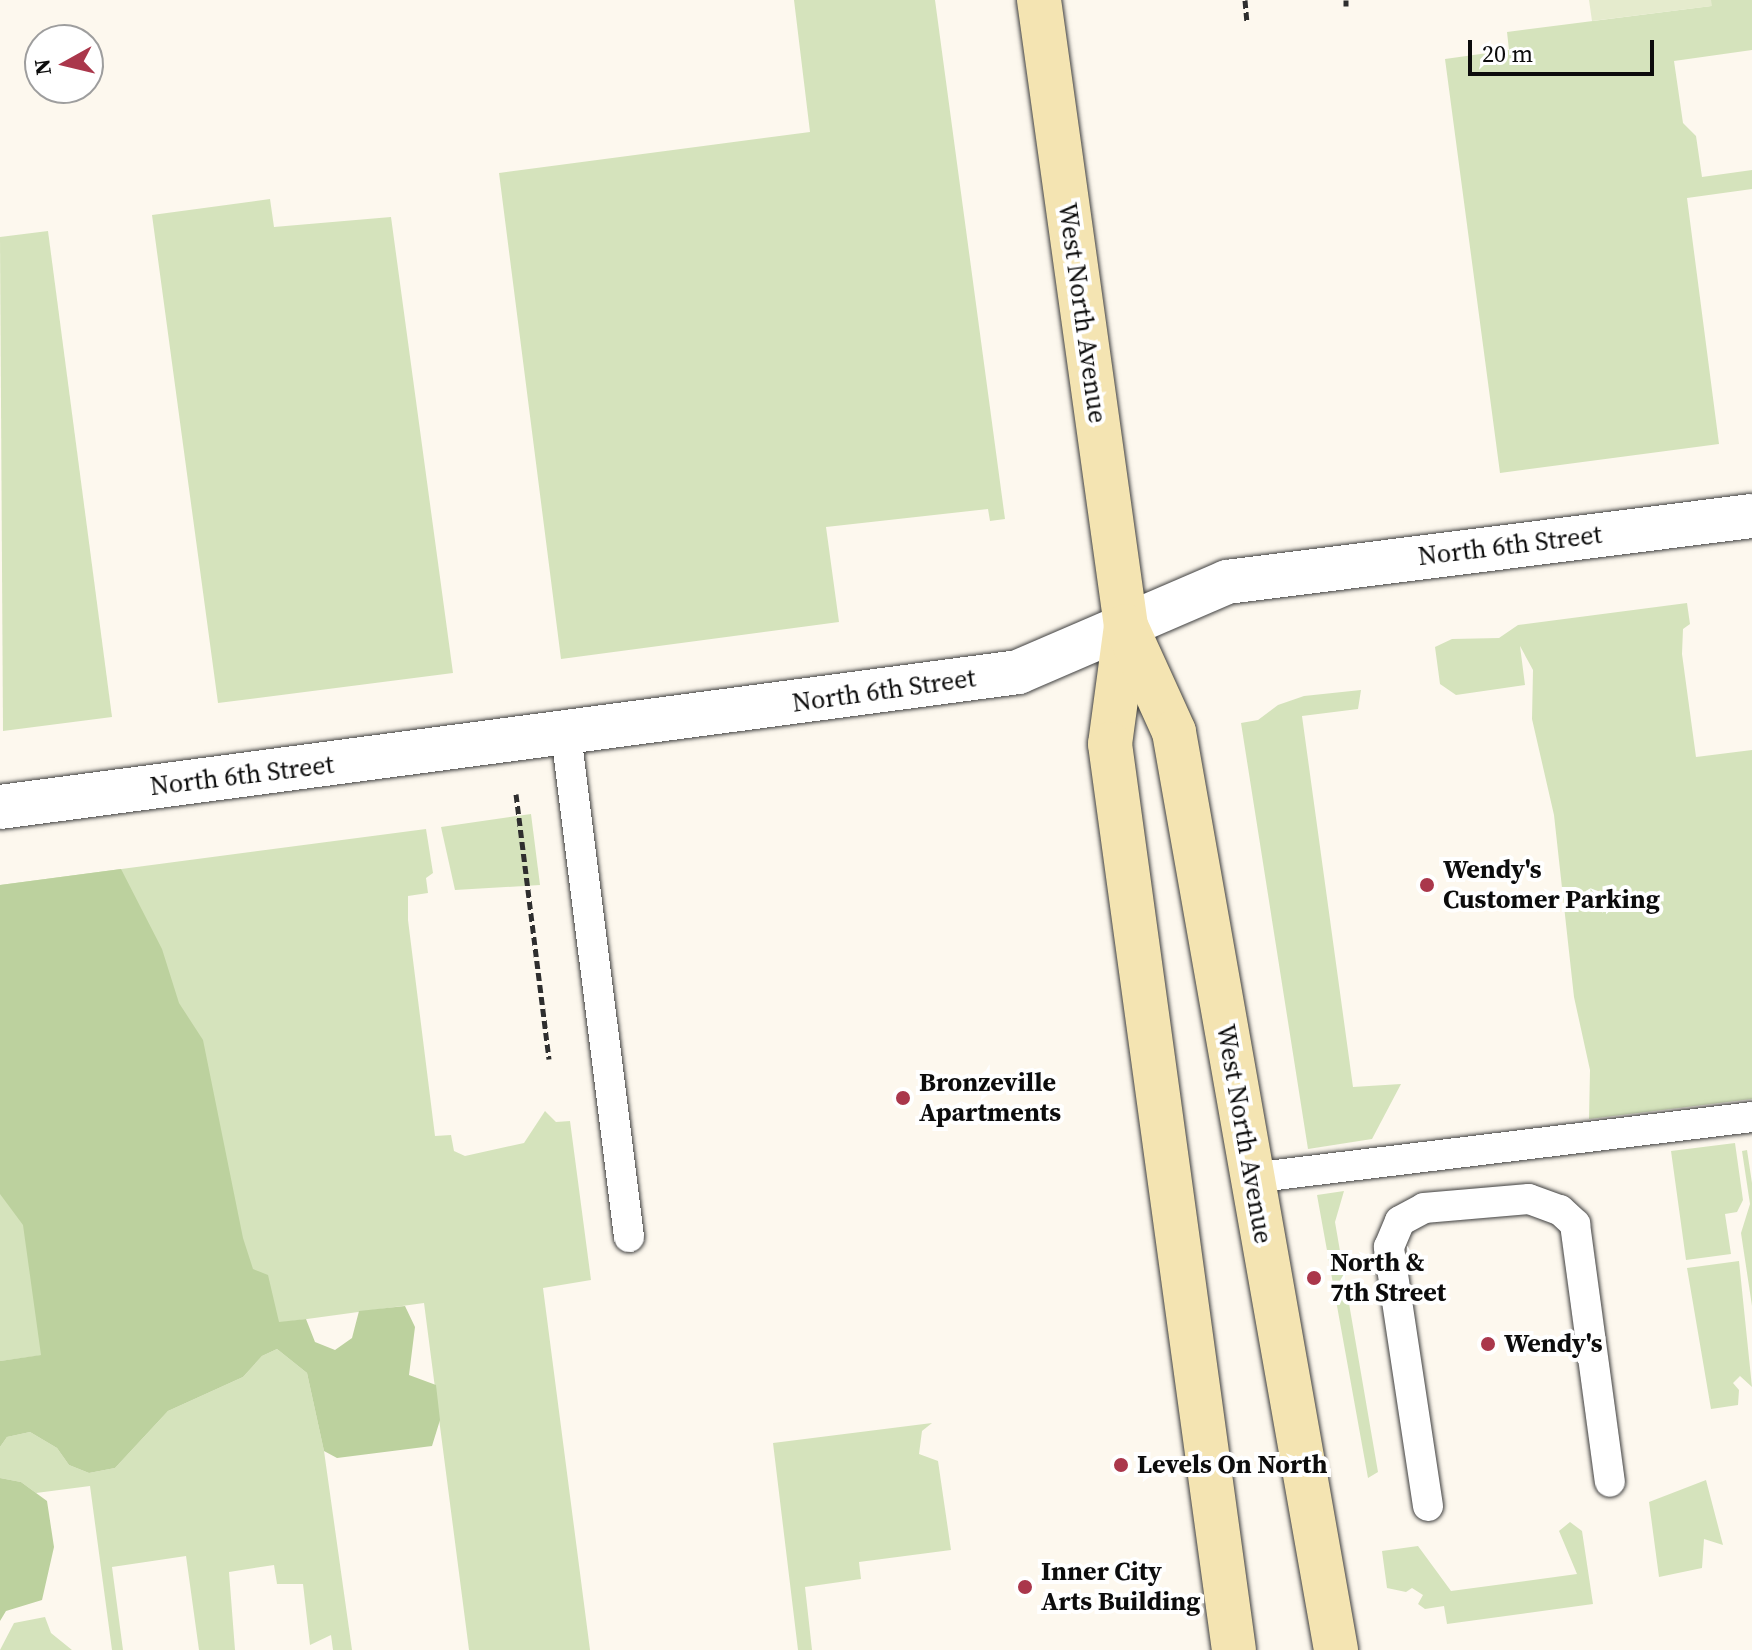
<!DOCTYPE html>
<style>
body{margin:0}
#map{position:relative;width:1752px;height:1650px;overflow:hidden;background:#fdf8ee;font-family:"Source Serif 4",serif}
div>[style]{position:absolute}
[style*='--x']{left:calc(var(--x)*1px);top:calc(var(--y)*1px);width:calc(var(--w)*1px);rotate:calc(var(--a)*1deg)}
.green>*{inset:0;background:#d5e3bc}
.forest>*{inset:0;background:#bcd19e}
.pitch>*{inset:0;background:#e5ebcd}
.path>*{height:5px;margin-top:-2.5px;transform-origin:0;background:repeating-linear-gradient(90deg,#2e2e2e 0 8px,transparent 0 12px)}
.roads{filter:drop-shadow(0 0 2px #3f3f3f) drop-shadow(0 0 2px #3f3f3f)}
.service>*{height:30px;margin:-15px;padding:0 15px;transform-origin:15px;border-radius:15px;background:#fff}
.minor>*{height:44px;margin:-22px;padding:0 22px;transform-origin:22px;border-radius:22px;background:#fff}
.secondary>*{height:44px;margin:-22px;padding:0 22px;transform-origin:22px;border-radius:22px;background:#f4e4b2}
.dots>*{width:22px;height:22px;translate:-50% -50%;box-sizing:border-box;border:4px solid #fff;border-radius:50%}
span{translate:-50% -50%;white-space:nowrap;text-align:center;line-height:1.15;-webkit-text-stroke:8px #fff;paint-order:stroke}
.street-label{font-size:26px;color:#0c0c0c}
.poi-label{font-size:26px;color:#0c0c0c;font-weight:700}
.left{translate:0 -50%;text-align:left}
.north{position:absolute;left:24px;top:24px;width:80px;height:80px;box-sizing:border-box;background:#fff;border:2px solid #9e9e9e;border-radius:50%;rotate:262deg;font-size:22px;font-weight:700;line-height:32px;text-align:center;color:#0c0c0c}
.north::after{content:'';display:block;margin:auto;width:28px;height:36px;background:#aa374b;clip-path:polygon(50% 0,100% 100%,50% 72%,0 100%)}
.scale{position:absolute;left:1468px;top:40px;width:186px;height:36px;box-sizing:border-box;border:4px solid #0c0c0c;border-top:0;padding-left:10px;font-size:24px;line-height:28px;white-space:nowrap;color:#0c0c0c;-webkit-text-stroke:6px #fff;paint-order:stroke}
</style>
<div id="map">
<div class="green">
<div style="clip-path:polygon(794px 0,935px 0,1005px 519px,990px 521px,988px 509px,826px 527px,839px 622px,561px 659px,499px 173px,810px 132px)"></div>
<div style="clip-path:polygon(1711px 0,1752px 0,1752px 50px,1674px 61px,1683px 123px,1696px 136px,1702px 177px,1752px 170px,1752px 189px,1687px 198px,1719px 444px,1500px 473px,1445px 59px,1509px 50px,1507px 32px,1711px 6px)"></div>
<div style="clip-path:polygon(270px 199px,274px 227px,391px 217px,453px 673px,218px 703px,152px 215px)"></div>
<div style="clip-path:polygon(48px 231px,112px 717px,3px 731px,0 237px)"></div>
<div style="clip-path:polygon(1687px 603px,1690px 624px,1683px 629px,1682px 654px,1696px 757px,1752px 750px,1752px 1099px,1589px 1119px,1590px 1070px,1574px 997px,1554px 815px,1532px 719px,1533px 670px,1520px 646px,1525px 685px,1456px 695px,1440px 684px,1435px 647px,1452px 639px,1499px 638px,1518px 625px)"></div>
<div style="clip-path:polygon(1361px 690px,1358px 709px,1302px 716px,1353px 1087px,1401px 1084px,1372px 1139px,1308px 1149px,1241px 723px,1258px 720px,1278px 705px,1304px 696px)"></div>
<div style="clip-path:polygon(531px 814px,540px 885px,455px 890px,441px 827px)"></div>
<div style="clip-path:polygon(426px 829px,433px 873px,426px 878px,428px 893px,408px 896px,408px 920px,435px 1136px,451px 1135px,454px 1151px,465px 1156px,524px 1143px,545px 1111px,556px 1122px,570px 1121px,591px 1280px,543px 1288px,590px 1650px,469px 1650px,424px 1303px,0 1361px,0 885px)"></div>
<div style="clip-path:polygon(1735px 1143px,1743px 1200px,1737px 1212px,1725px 1214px,1731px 1254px,1686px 1260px,1671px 1151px)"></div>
<div style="clip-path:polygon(1747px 1150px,1752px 1183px,1752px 1306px,1741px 1233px,1750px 1204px,1742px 1151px)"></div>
<div style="clip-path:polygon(1344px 1191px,1335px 1222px,1378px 1472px,1368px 1478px,1317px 1195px)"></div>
<div style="clip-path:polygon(1739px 1261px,1752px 1387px,1740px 1376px,1733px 1383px,1739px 1390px,1738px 1405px,1711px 1409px,1687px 1268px)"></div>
<div style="clip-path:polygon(277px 1349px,307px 1373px,324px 1451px,352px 1650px,333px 1650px,331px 1635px,310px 1645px,303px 1584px,277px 1584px,274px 1565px,229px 1572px,235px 1650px,199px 1650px,186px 1556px,112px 1567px,123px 1650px,112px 1650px,90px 1486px,36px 1493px,21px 1482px,0 1478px,0 1447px,7px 1437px,30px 1432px,57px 1448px,69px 1465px,89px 1473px,115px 1468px,168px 1411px,243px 1377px,262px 1356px)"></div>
<div style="clip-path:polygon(932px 1423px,922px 1431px,919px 1454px,938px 1461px,951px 1550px,859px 1562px,861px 1579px,805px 1587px,812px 1650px,798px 1650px,773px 1443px)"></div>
<div style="clip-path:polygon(1706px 1480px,1723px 1545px,1704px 1539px,1702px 1568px,1659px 1577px,1649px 1502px)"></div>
<div style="clip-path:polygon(1570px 1522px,1582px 1531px,1593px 1604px,1447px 1624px,1444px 1606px,1425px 1609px,1418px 1604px,1423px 1595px,1412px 1588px,1406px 1592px,1387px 1588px,1382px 1551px,1418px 1546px,1451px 1591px,1577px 1574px,1559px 1531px)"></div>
<div style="clip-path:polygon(45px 1617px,51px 1633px,72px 1650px,0 1650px,14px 1623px)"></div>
</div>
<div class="forest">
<div style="clip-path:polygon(121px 869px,162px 949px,179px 1003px,203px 1040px,243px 1238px,253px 1269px,268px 1275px,279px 1322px,306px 1319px,315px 1342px,335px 1350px,352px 1338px,359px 1311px,405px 1306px,415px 1327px,409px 1375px,436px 1385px,440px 1420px,432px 1446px,337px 1458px,324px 1451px,307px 1373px,277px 1349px,262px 1356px,243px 1377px,168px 1411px,115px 1468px,89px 1473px,69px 1465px,57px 1448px,30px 1432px,7px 1437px,0 1447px,0 1361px,41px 1355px,23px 1225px,0 1194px,0 885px)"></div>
<div style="clip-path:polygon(0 1478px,21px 1482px,47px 1501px,54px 1547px,42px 1600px,6px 1611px,0 1621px)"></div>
</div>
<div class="pitch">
<div style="clip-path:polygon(1589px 0,1711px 0,1712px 6px,1592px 21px)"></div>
</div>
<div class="path">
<div style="--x:1245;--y:0;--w:21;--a:85"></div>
<div style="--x:1346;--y:0;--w:6;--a:90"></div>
<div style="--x:516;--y:794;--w:267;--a:82.9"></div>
</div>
<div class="roads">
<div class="service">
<div style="--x:566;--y:734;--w:507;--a:82.86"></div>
<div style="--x:1251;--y:1178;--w:505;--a:-6.94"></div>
<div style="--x:1428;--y:1506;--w:262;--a:-98.6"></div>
<div style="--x:1389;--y:1247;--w:28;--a:-67"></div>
<div style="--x:1400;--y:1221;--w:27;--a:-28"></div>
<div style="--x:1424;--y:1208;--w:105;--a:-4.9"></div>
<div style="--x:1529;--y:1199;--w:33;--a:20"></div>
<div style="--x:1560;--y:1210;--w:21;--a:43"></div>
<div style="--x:1575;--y:1224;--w:260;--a:82.3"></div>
</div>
<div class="minor">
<div style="--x:0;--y:807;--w:1027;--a:-7.55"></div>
<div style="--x:1018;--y:672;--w:228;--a:-23.3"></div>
<div style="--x:1227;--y:582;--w:529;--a:-7.17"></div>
</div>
<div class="secondary">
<div style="--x:1039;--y:0;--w:632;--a:82.09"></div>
<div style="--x:1126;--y:626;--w:119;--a:97.7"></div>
<div style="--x:1110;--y:744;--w:914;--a:82.21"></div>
<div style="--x:1126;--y:626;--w:116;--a:65.6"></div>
<div style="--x:1174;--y:732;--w:932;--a:79.99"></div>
</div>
</div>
<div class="dots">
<div style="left:1427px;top:885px;background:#aa374b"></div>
<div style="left:903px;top:1098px;background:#aa374b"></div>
<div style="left:1314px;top:1278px;background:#aa374b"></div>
<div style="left:1488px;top:1344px;background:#aa374b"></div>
<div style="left:1121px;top:1465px;background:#aa374b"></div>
<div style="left:1025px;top:1587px;background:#aa374b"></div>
</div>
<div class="street-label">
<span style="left:1082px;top:313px;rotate:82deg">West North Avenue</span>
<span style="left:1510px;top:546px;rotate:-7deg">North 6th Street</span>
<span style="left:884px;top:691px;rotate:-8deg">North 6th Street</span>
<span style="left:242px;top:776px;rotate:-7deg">North 6th Street</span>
<span style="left:1244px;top:1134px;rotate:80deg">West North Avenue</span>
</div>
<div class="poi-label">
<span class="left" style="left:1443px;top:885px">Wendy's<br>Customer Parking</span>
<span class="left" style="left:919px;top:1098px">Bronzeville<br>Apartments</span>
<span class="left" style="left:1330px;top:1278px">North &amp;<br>7th Street</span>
<span class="left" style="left:1504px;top:1344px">Wendy's</span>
<span class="left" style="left:1137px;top:1465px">Levels On North</span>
<span class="left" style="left:1041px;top:1587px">Inner City<br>Arts Building</span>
</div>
<div class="north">N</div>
<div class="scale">20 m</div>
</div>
